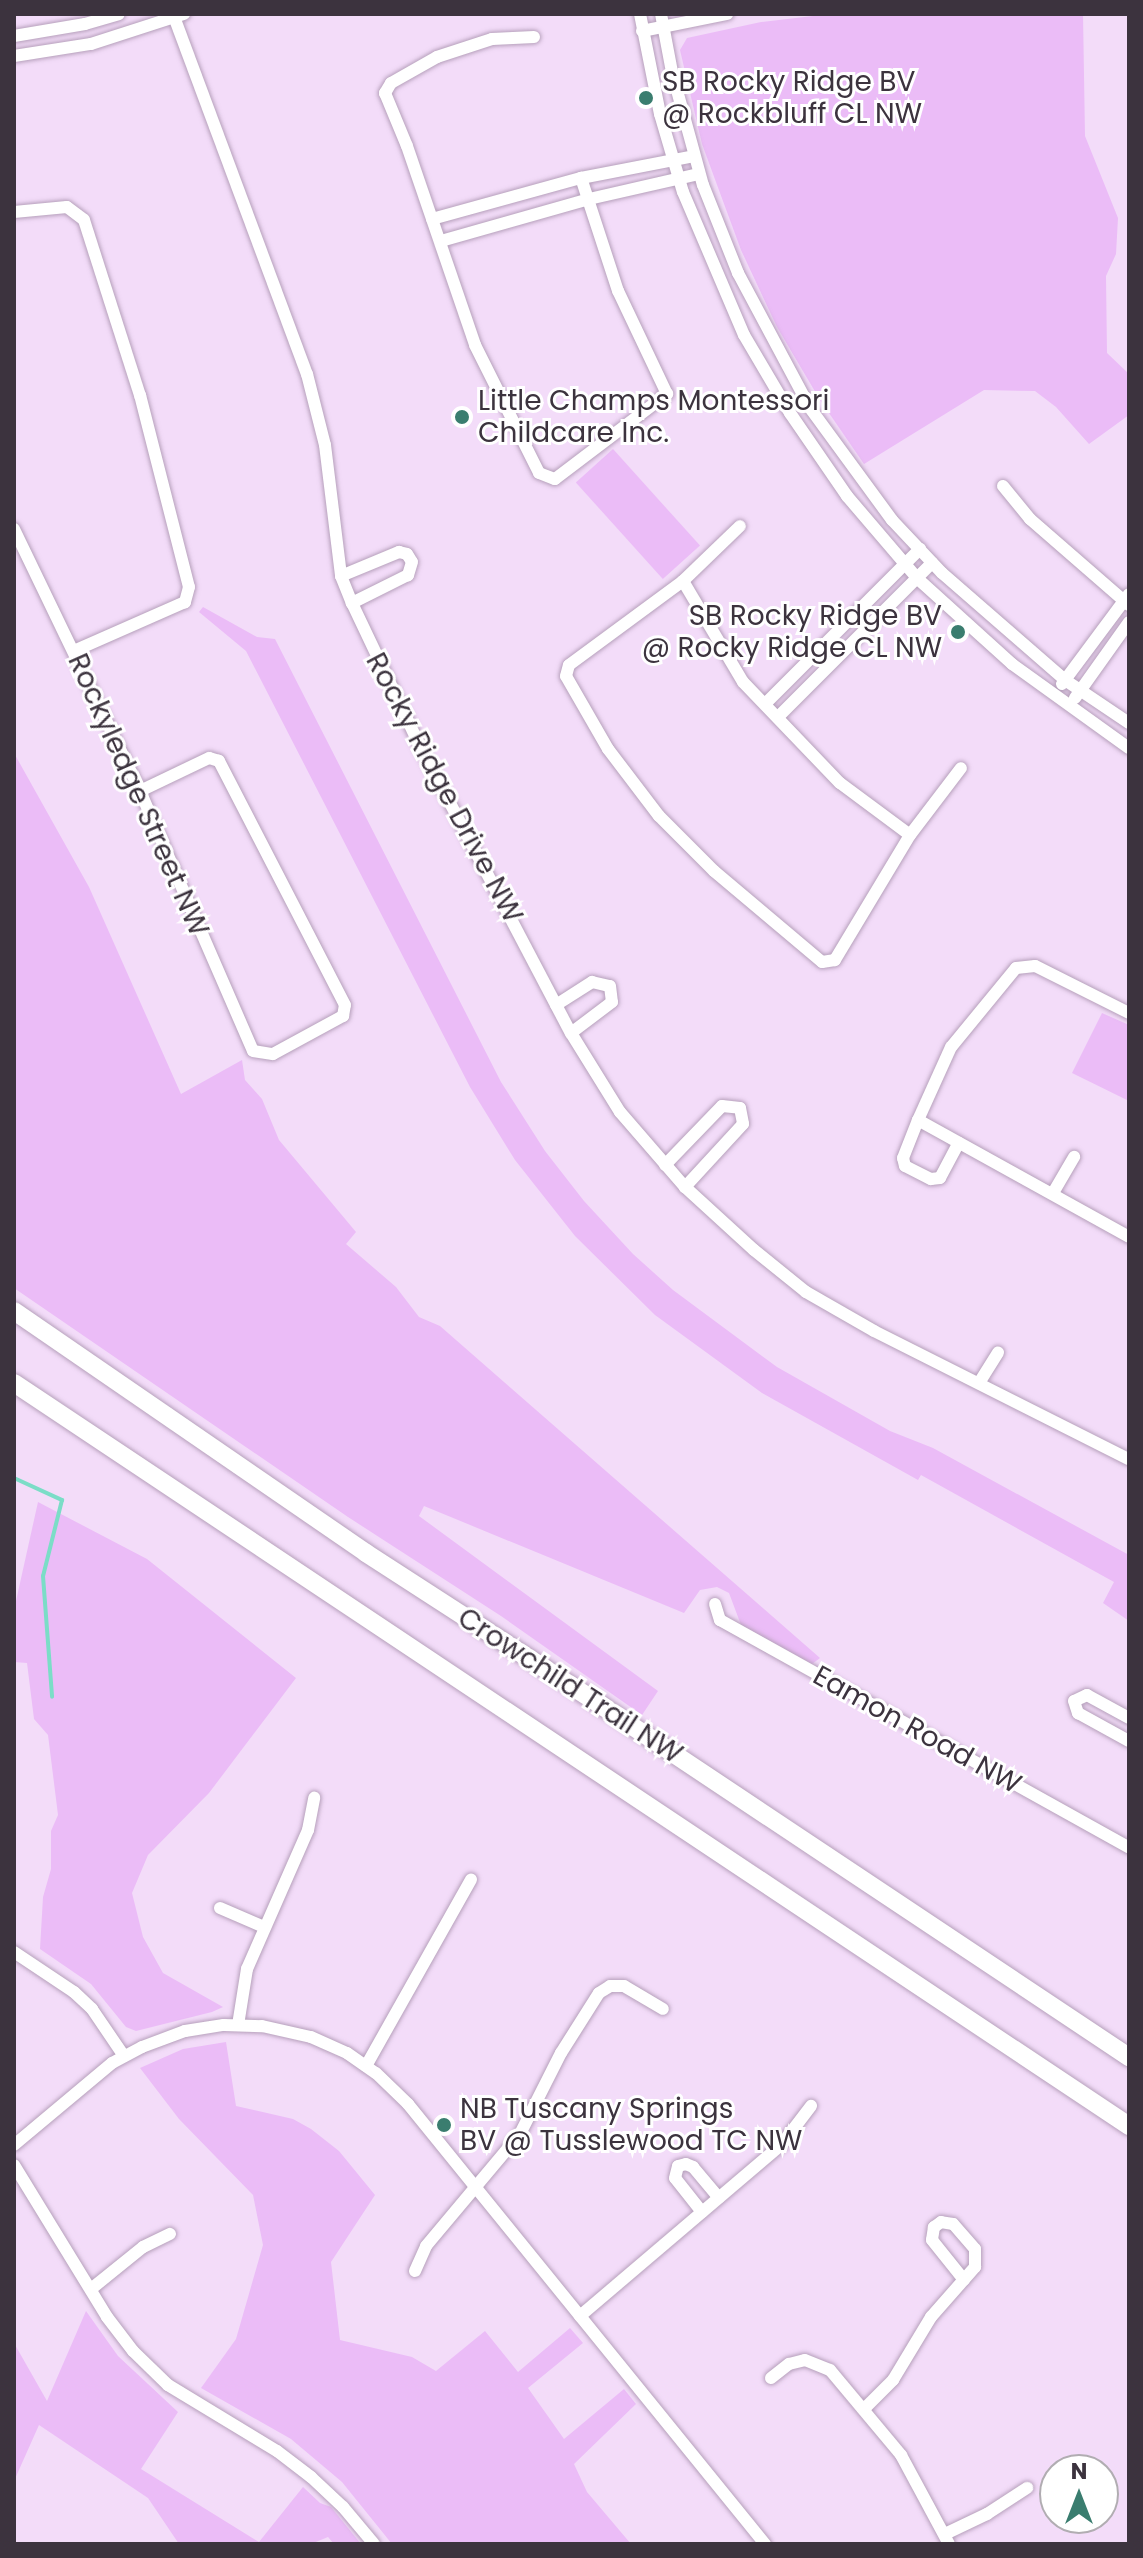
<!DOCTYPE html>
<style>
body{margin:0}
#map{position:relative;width:1143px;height:2558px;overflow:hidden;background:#f3dcf9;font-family:Poppins,sans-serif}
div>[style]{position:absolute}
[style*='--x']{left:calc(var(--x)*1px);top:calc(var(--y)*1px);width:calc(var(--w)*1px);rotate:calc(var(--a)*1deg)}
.green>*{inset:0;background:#ebbcf7;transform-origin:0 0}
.stream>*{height:4px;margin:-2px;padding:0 2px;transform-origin:2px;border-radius:2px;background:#7bddc7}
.roads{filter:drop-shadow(0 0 2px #b6a0bb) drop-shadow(0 0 2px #b6a0bb)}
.minor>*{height:12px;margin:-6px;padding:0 6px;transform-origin:6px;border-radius:6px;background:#fff}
.highway>*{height:18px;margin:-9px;padding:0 9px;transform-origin:9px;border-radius:9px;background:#fff}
.dots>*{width:22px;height:22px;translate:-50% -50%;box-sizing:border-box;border:4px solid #fff;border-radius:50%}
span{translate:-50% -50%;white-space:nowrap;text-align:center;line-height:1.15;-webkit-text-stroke:6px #fff;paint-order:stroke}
.poi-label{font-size:28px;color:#3c333e}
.left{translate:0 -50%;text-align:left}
.right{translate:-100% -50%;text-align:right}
.street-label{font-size:28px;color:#3c333e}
.frame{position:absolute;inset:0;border:16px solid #3c333e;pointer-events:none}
.north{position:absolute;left:1039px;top:2454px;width:80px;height:80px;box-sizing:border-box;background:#fff;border:2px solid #b1adb2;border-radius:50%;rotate:0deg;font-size:22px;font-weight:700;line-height:32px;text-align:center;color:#3c333e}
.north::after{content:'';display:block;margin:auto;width:28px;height:36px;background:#3a7d6f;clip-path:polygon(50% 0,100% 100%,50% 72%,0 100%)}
</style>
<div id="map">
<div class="green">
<div style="clip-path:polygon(830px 14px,1083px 14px,1085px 136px,1118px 218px,1116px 254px,1106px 276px,1107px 353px,1129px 374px,1129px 415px,1089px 444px,1056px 407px,1035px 391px,984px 390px,864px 464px,820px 400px,777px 327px,741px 250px,702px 144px,680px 50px,687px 38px,761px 22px)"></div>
<div style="left:613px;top:449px;width:130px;height:50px;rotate:48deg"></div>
<div style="clip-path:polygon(203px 607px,257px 637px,275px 639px,501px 1082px,545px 1151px,584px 1201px,633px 1254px,673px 1290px,777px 1367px,890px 1431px,933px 1448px,1129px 1555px,1129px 1621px,1103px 1603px,1114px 1582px,921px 1475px,918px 1480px,762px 1393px,655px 1315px,575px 1236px,515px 1160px,470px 1087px,246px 651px,199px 612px)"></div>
<div style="clip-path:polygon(14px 753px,89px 887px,181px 1094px,242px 1060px,245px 1080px,262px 1099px,279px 1140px,356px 1232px,346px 1244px,396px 1287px,419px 1317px,440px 1326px,820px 1658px,812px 1664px,741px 1625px,729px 1593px,717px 1587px,700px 1590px,684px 1613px,424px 1506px,419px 1516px,658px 1691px,642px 1715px,501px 1616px,348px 1517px,14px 1288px)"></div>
<div style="clip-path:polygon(1102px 1013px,1129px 1025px,1129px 1101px,1072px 1073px)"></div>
<div style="clip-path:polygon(38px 1502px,147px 1559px,296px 1678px,209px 1793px,148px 1855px,132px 1893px,143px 1937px,163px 1973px,223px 2007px,212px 2012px,136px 2031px,126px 2027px,91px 1984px,40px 1949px,43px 1897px,51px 1869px,51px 1831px,58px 1815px,48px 1735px,34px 1719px,27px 1663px,14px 1662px,14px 1610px)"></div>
<div style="clip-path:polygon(226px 2042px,236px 2106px,293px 2119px,311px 2129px,339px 2151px,375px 2195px,331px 2262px,340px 2340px,412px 2357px,436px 2371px,485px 2331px,518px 2372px,570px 2328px,583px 2343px,528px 2388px,564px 2439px,624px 2389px,636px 2404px,574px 2464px,587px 2492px,631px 2544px,392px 2544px,342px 2482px,291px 2439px,201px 2388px,236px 2339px,263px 2245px,253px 2195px,179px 2119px,140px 2068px,183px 2049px)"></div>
<div style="clip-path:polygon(86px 2311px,118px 2356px,178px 2412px,141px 2469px,259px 2542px,303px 2487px,320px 2503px,331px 2507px,361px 2544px,334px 2544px,328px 2537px,311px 2544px,179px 2544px,148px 2498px,39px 2425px,14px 2481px,14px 2343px,47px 2401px)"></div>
</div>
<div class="stream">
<div style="--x:14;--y:1478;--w:53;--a:24.6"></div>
<div style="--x:62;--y:1500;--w:78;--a:104"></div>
<div style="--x:43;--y:1576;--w:121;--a:85.7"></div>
</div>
<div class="roads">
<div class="minor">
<div style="--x:173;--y:14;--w:384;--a:69.6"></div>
<div style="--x:307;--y:374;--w:73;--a:75.8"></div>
<div style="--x:325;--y:445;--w:132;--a:83"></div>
<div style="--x:341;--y:576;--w:29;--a:68"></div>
<div style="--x:352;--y:603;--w:154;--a:64.6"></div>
<div style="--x:418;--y:742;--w:329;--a:62.3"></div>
<div style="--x:571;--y:1033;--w:93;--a:58.2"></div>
<div style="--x:620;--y:1112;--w:99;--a:49.1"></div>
<div style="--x:685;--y:1187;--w:93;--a:42.4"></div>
<div style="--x:754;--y:1250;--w:67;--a:38.9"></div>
<div style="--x:806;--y:1292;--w:78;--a:29.8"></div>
<div style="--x:874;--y:1331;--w:285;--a:26.7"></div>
<div style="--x:640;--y:14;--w:102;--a:78.7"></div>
<div style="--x:660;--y:114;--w:81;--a:73.6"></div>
<div style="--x:683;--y:192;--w:155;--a:66.9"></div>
<div style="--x:744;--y:335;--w:91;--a:59.5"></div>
<div style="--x:790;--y:413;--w:101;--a:55.5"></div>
<div style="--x:847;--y:496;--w:109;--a:49.5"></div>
<div style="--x:918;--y:579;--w:127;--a:42.1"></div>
<div style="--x:1012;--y:664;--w:144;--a:35.7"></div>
<div style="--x:661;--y:14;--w:59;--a:79.3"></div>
<div style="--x:672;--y:72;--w:117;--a:74.7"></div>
<div style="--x:703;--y:185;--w:95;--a:68.3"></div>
<div style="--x:738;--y:273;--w:153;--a:61.9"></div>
<div style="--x:810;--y:408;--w:139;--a:53.8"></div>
<div style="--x:892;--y:520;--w:73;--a:46.7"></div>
<div style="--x:942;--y:573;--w:163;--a:41"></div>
<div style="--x:1065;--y:680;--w:77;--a:33.9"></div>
<div style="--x:642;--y:31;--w:87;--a:-11.3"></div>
<div style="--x:14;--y:36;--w:72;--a:-9.6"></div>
<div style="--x:85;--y:24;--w:35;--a:-16"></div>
<div style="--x:534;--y:37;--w:42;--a:177.3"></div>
<div style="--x:492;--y:39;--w:58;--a:161.9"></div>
<div style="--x:437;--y:57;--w:53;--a:150.5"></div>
<div style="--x:391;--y:83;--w:12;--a:121"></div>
<div style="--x:385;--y:93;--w:57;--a:67.5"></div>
<div style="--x:407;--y:146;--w:210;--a:71.1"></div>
<div style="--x:475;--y:345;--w:143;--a:63.4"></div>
<div style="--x:539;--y:473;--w:17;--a:21"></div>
<div style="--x:555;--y:479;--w:141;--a:-37.2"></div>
<div style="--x:667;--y:394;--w:114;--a:-115.4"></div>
<div style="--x:618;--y:291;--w:119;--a:-108.1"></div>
<div style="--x:14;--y:56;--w:78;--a:-8.9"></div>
<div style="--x:91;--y:44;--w:98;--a:-17.9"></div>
<div style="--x:14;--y:212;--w:53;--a:-5.4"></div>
<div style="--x:67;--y:207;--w:21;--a:37"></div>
<div style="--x:84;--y:220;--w:184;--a:72.3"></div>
<div style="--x:140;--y:395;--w:198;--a:75.7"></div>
<div style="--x:189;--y:587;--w:16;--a:105"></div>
<div style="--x:185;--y:602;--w:121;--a:156.2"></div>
<div style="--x:432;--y:219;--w:155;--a:-15.4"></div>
<div style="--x:581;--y:178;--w:115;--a:-11"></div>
<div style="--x:441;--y:241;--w:154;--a:-15.8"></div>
<div style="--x:589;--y:199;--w:113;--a:-12.8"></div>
<div style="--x:1003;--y:486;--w:43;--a:50.7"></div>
<div style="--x:1030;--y:519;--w:131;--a:41"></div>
<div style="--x:14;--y:529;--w:291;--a:64.3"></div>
<div style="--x:140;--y:791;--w:283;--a:66.5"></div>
<div style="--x:253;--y:1051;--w:20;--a:9"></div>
<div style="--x:273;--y:1054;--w:80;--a:-28.5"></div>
<div style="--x:343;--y:1016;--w:11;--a:-80"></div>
<div style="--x:345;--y:1005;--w:275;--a:-117.3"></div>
<div style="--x:219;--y:761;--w:10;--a:-163"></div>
<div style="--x:209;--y:758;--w:76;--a:154.4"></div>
<div style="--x:341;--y:576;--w:63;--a:-22.5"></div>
<div style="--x:399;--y:552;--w:8;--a:14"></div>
<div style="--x:407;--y:554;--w:9;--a:58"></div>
<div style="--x:412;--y:562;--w:14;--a:107"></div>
<div style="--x:408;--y:575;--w:63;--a:153.4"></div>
<div style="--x:683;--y:581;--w:117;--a:59.3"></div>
<div style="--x:743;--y:682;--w:140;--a:46.2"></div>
<div style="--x:840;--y:783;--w:87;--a:36.6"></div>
<div style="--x:910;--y:835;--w:146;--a:121"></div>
<div style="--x:835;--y:960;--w:13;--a:171"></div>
<div style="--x:822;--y:962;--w:141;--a:-139.9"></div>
<div style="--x:714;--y:871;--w:78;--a:-135"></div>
<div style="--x:659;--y:816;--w:84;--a:-127.3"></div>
<div style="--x:608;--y:749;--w:84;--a:-119.9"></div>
<div style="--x:566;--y:676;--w:11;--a:-75"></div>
<div style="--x:569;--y:665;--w:142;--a:-36.4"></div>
<div style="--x:683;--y:581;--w:79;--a:-44"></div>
<div style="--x:1062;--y:684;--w:112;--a:-53.3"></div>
<div style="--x:1075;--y:698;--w:93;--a:-54.6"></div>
<div style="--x:766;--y:703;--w:218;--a:-45"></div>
<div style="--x:778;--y:717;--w:218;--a:-45"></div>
<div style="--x:910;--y:835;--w:84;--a:-52.7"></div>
<div style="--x:556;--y:1005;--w:43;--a:-32.6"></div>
<div style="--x:592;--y:982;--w:18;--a:13"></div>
<div style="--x:610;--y:986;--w:16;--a:83"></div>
<div style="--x:612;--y:1002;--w:51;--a:142.9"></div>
<div style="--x:1129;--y:1013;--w:105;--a:-153.4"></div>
<div style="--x:1035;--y:966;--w:19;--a:174"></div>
<div style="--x:1016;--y:968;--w:102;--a:129.4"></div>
<div style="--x:951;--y:1047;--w:80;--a:114.3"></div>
<div style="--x:918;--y:1120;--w:241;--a:29"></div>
<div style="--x:918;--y:1120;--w:41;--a:111.5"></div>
<div style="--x:903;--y:1158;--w:8;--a:76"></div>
<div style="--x:905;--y:1166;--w:29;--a:27"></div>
<div style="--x:931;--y:1179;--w:9;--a:-6"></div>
<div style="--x:940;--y:1178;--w:40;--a:-62"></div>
<div style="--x:665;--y:1165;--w:82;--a:-46"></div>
<div style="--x:722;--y:1106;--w:18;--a:6"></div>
<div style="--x:740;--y:1108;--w:16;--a:79"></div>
<div style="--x:743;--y:1124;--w:86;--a:132.6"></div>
<div style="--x:1053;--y:1193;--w:42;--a:-59.7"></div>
<div style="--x:979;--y:1383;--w:36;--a:-58"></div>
<div style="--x:715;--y:1604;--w:17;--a:73"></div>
<div style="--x:720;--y:1620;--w:468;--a:29.1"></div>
<div style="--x:1129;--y:1718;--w:48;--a:-151.3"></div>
<div style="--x:1087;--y:1695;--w:14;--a:155"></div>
<div style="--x:1074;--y:1701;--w:13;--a:72"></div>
<div style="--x:1078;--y:1713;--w:58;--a:28.8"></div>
<div style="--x:220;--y:1908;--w:48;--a:23.4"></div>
<div style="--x:14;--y:1952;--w:72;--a:33.7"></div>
<div style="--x:74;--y:1992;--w:25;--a:43"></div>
<div style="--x:92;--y:2009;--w:57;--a:55.8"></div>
<div style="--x:238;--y:2025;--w:57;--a:-80.9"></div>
<div style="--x:247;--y:1969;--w:152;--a:-66.3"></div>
<div style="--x:308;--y:1830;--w:33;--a:-79"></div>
<div style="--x:366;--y:2066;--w:214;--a:-60.6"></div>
<div style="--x:14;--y:2145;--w:128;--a:-39.9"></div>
<div style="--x:112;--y:2063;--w:34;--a:-28"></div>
<div style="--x:142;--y:2047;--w:46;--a:-20.4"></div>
<div style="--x:185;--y:2031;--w:39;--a:-9"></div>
<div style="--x:224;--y:2025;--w:38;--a:2"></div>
<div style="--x:262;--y:2026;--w:50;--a:12.7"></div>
<div style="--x:311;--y:2037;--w:39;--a:24"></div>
<div style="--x:347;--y:2053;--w:35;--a:35"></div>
<div style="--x:376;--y:2073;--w:45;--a:44.1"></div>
<div style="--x:408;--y:2104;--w:567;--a:50.95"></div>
<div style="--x:14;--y:2165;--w:178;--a:58.5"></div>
<div style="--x:107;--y:2317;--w:43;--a:52.6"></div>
<div style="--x:133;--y:2351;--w:49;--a:44.2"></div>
<div style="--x:168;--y:2385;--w:127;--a:31.2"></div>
<div style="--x:277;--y:2451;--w:43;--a:37.4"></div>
<div style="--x:311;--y:2477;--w:44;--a:43.2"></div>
<div style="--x:343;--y:2507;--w:48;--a:50"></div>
<div style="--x:702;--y:2212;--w:43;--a:-128.5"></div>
<div style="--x:675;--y:2178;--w:12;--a:-76"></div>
<div style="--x:678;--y:2166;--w:8;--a:-14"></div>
<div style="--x:686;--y:2164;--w:8;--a:23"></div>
<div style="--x:693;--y:2167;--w:40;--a:50"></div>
<div style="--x:415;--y:2271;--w:27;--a:-66"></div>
<div style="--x:426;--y:2246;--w:146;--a:-50"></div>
<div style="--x:520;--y:2134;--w:91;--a:-63.2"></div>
<div style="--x:561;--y:2053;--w:71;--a:-57.7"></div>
<div style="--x:599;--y:1993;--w:13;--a:-32"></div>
<div style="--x:610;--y:1986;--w:14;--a:0"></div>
<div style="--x:624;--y:1986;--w:45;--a:30.5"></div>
<div style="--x:91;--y:2289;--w:67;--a:-38.9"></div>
<div style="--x:143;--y:2247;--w:30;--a:-26"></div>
<div style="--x:580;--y:2316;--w:265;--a:-40.4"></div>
<div style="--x:782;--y:2144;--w:48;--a:-52.7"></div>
<div style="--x:771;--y:2378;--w:23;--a:-38"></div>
<div style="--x:789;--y:2364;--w:16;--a:-14"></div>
<div style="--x:805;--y:2360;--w:27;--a:22"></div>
<div style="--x:830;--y:2370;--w:111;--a:50.1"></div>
<div style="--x:901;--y:2455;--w:101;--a:61.7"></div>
<div style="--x:865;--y:2408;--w:40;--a:-45"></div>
<div style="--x:893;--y:2380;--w:74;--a:-58.9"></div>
<div style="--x:931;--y:2317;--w:67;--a:-48.7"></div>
<div style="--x:975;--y:2267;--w:18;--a:-90"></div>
<div style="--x:975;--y:2249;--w:33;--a:-131"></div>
<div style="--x:953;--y:2224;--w:12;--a:-171"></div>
<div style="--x:941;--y:2222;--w:9;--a:144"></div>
<div style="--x:934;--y:2227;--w:13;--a:99"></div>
<div style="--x:932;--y:2240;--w:51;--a:51.3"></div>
<div style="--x:945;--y:2534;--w:47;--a:-25.5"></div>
<div style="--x:987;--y:2514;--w:48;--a:-33"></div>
</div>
<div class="highway">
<div style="--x:14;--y:1311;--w:427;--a:34.5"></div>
<div style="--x:366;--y:1553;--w:278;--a:32.9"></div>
<div style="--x:599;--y:1704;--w:637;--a:33.67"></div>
<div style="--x:14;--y:1383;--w:1340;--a:33.68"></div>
</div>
</div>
<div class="dots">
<div style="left:646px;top:98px;background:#3a7d6f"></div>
<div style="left:462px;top:417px;background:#3a7d6f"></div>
<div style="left:958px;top:632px;background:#3a7d6f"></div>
<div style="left:444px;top:2125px;background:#3a7d6f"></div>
</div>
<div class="poi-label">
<span class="left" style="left:662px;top:98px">SB Rocky Ridge BV<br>@ Rockbluff CL NW</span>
<span class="left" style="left:478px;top:417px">Little Champs Montessori<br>Childcare Inc.</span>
<span class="right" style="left:942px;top:632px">SB Rocky Ridge BV<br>@ Rocky Ridge CL NW</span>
<span class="left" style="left:460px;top:2125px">NB Tuscany Springs<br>BV @ Tusslewood TC NW</span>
</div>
<div class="street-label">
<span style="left:444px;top:788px;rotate:62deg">Rocky Ridge Drive NW</span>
<span style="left:138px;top:795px;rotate:66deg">Rockyledge Street NW</span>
<span style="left:570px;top:1686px;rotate:33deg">Crowchild Trail NW</span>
<span style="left:917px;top:1730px;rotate:29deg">Eamon Road NW</span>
</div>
<div class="frame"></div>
<div class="north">N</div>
</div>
